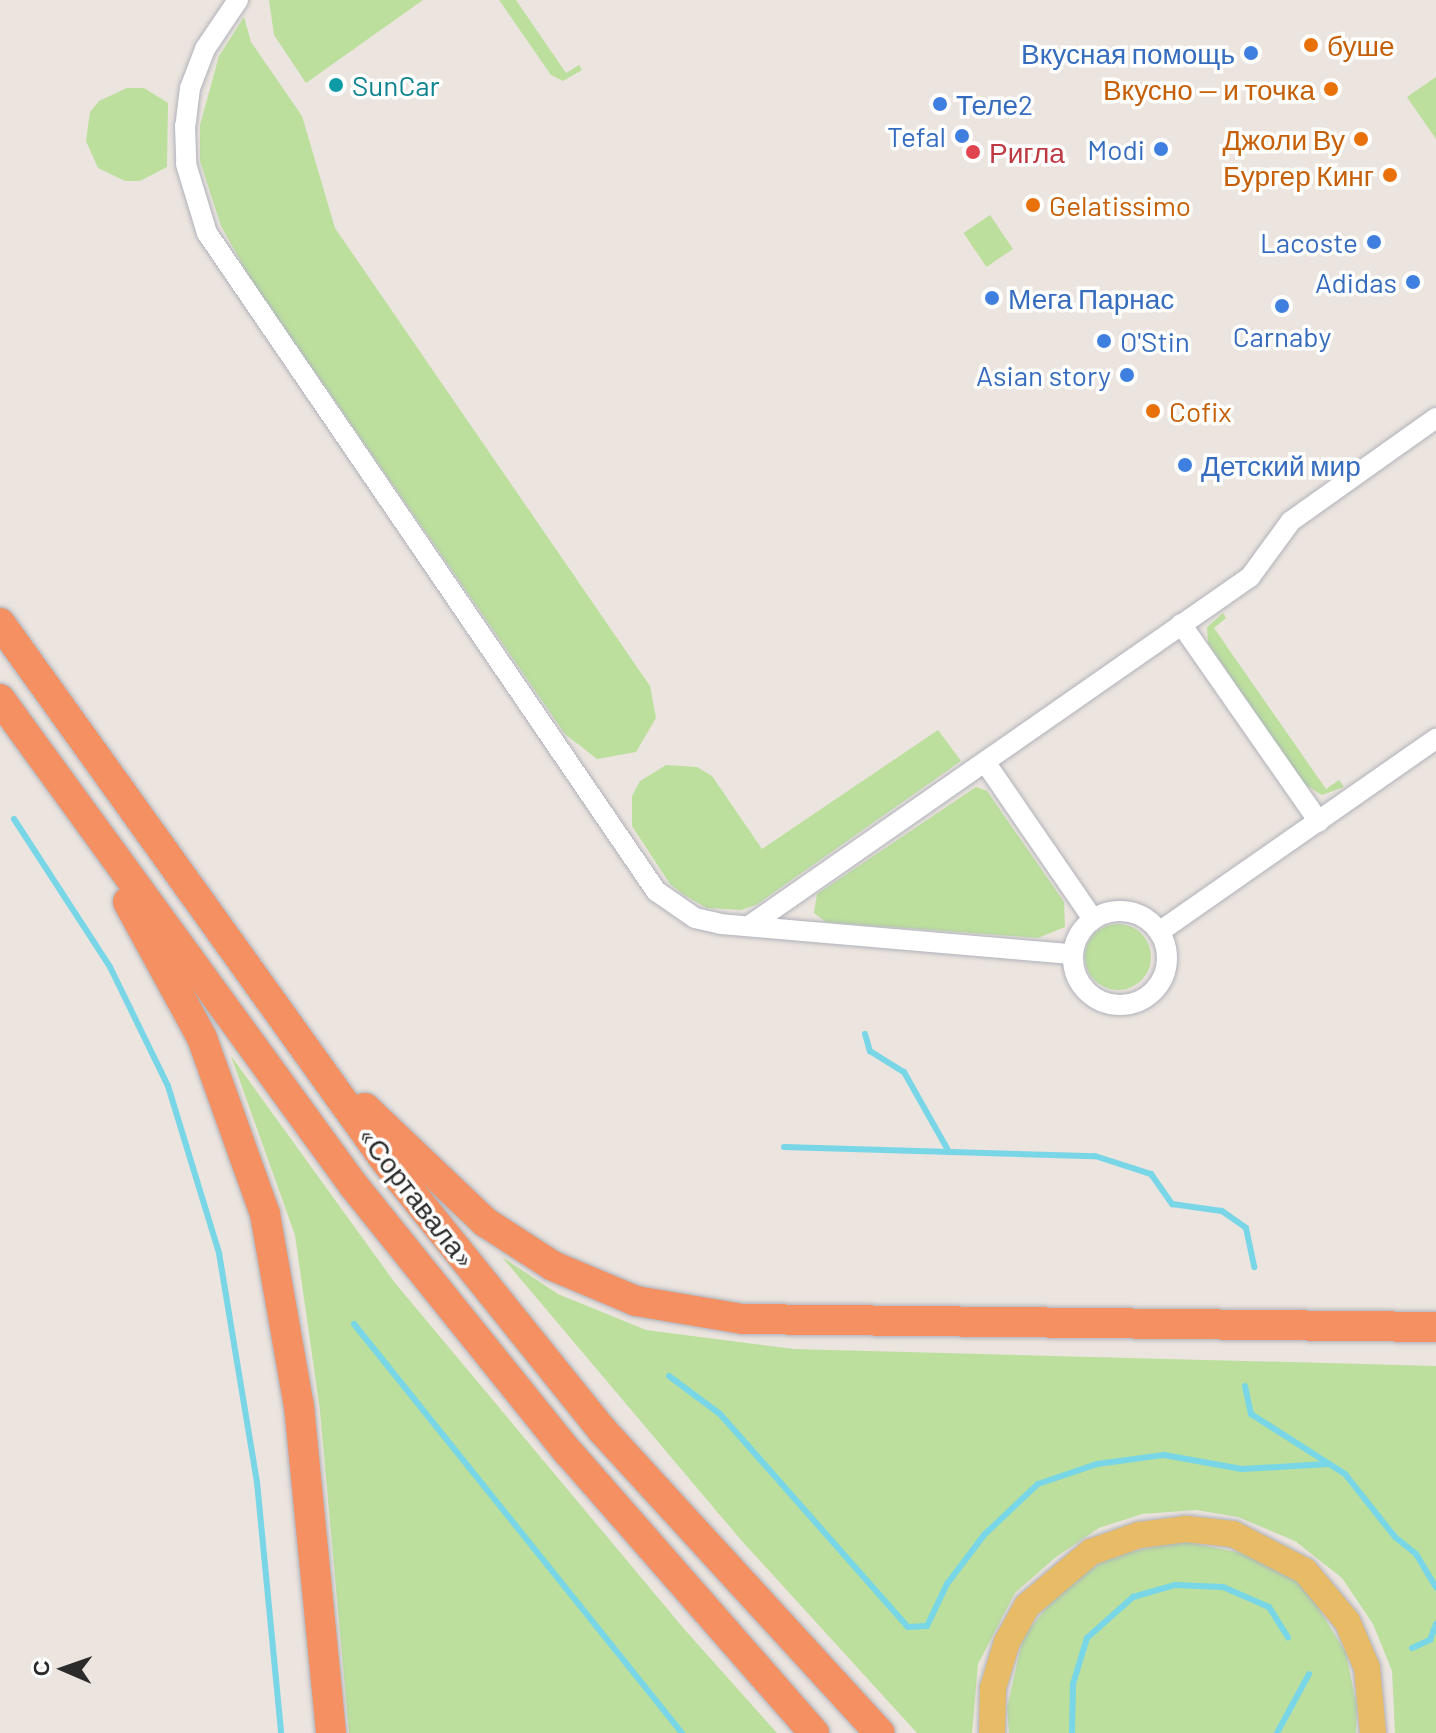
<!DOCTYPE html>
<meta charset="utf-8">
<style>
body{margin:0}
#map{position:relative;width:1436px;height:1733px;overflow:hidden;background:#ece4de;font-family:Barlow,sans-serif}
div>[style]{position:absolute}
[style*='--x']{left:calc(var(--x)*1px);top:calc(var(--y)*1px);width:calc(var(--w)*1px);rotate:calc(var(--a)*1deg)}
.green>*{inset:0;background:#bcdf9e;transform-origin:0 0}
.round{border-radius:50%}
.stream>*{height:6px;margin:-3px;padding:0 3px;transform-origin:3px;border-radius:3px;background:#78d6e7}
.roads{filter:drop-shadow(0 0 2px #aeb2bb) drop-shadow(0 0 2px #aeb2bb)}
.minor>*{height:20px;margin:-10px;padding:0 10px;transform-origin:10px;border-radius:10px;background:#fff}
.minor>.ring{margin:-10px;padding:0;box-sizing:content-box;background:none;border:20px solid #fff;border-radius:50%}
.major>*{height:26px;margin:-13px;padding:0 13px;transform-origin:13px;border-radius:13px;background:#e8bb67}
.highway>*{height:30px;margin:-15px;padding:0 15px;transform-origin:15px;border-radius:15px;background:#f49061}
.dots>*{width:22px;height:22px;translate:-50% -50%;box-sizing:border-box;border:4px solid #fff;border-radius:50%}
span{translate:-50% -50%;white-space:nowrap;text-align:center;line-height:1.15;-webkit-text-stroke:7px #fff;paint-order:stroke}
.food-label{font-size:28px;color:#c56008}
.left{translate:0 -50%;text-align:left}
.right{translate:-100% -50%;text-align:right}
.shop-label{font-size:28px;color:#366cbe}
.culture-label{font-size:28px;color:#0d838f}
.health-label{font-size:28px;color:#be3a42}
.street-label{font-size:28px;color:#2b2b2b}
.north{position:absolute;left:24px;top:1629px;width:80px;height:80px;-webkit-text-stroke:6px #fff;paint-order:stroke;rotate:272deg;font-size:22px;font-weight:700;line-height:32px;text-align:center;color:#2b2b2b}
.north::after{content:'';display:block;margin:auto;width:28px;height:36px;background:#2b2b2b;clip-path:polygon(50% 0,100% 100%,50% 72%,0 100%)}
</style>
<div id="map">
<div class="green">
<div style="clip-path:polygon(269px 0,423px 0,306px 83px,274px 35px)"></div>
<div style="clip-path:polygon(499px 0,516px 0,566px 73px,579px 65px,582px 70px,563px 81px,551px 75px)"></div>
<div style="clip-path:polygon(244px 17px,251px 42px,302px 116px,335px 228px,650px 686px,656px 718px,636px 752px,597px 759px,565px 734px,249px 276px,221px 226px,200px 161px,200px 125px,219px 56px)"></div>
<div style="clip-path:polygon(1436px 77px,1436px 139px,1407px 97px)"></div>
<div style="clip-path:polygon(127px 88px,144px 88px,168px 103px,167px 167px,140px 181px,125px 181px,98px 168px,86px 141px,90px 112px,99px 101px)"></div>
<div style="left:990px;top:215px;width:41px;height:32px;rotate:56deg"></div>
<div style="clip-path:polygon(1223px 613px,1226px 618px,1214px 628px,1326px 789px,1339px 780px,1344px 787px,1322px 795px,1304px 784px,1208px 643px,1207px 627px)"></div>
<div style="clip-path:polygon(938px 730px,961px 761px,756px 905px,741px 910px,707px 908px,684px 895px,670px 884px,632px 826px,632px 796px,640px 781px,666px 765px,697px 767px,712px 776px,762px 849px)"></div>
<div style="clip-path:polygon(976px 787px,987px 791px,1064px 902px,1065px 927px,1038px 938px,826px 922px,814px 913px,817px 894px)"></div>
<div class="round" style="left:1085px;top:924px;width:66px;height:66px"></div>
<div style="clip-path:polygon(231px 1056px,395px 1283px,685px 1630px,777px 1733px,349px 1733px,320px 1411px,295px 1235px)"></div>
<div style="clip-path:polygon(502px 1257px,558px 1294px,646px 1330px,794px 1349px,1436px 1366px,1436px 1733px,1395px 1733px,1392px 1671px,1373px 1624px,1342px 1578px,1295px 1541px,1238px 1517px,1196px 1510px,1142px 1514px,1099px 1528px,1056px 1557px,1015px 1593px,978px 1664px,972px 1733px,917px 1733px,741px 1540px)"></div>
<div style="clip-path:polygon(1182px 1541px,1251px 1555px,1305px 1586px,1346px 1653px,1357px 1708px,1356px 1733px,1009px 1733px,1007px 1708px,1023px 1637px,1066px 1583px,1115px 1555px)"></div>
</div>
<div class="stream">
<div style="--x:14;--y:819;--w:176;--a:57"></div>
<div style="--x:110;--y:967;--w:132;--a:64"></div>
<div style="--x:168;--y:1086;--w:175;--a:73"></div>
<div style="--x:219;--y:1253;--w:232;--a:80.6"></div>
<div style="--x:257;--y:1482;--w:252;--a:84.5"></div>
<div style="--x:865;--y:1034;--w:18;--a:74"></div>
<div style="--x:870;--y:1051;--w:40;--a:32"></div>
<div style="--x:904;--y:1072;--w:92;--a:60.6"></div>
<div style="--x:784;--y:1147;--w:311;--a:1.7"></div>
<div style="--x:1095;--y:1156;--w:59;--a:17.8"></div>
<div style="--x:1151;--y:1174;--w:37;--a:55"></div>
<div style="--x:1172;--y:1204;--w:50;--a:8"></div>
<div style="--x:1222;--y:1211;--w:29;--a:35"></div>
<div style="--x:1246;--y:1228;--w:40;--a:78"></div>
<div style="--x:354;--y:1324;--w:524;--a:51.27"></div>
<div style="--x:669;--y:1376;--w:64;--a:36.7"></div>
<div style="--x:720;--y:1414;--w:284;--a:48.6"></div>
<div style="--x:908;--y:1627;--w:19;--a:-3"></div>
<div style="--x:927;--y:1626;--w:47;--a:-64.5"></div>
<div style="--x:947;--y:1584;--w:61;--a:-52.9"></div>
<div style="--x:984;--y:1535;--w:74;--a:-43.4"></div>
<div style="--x:1038;--y:1484;--w:62;--a:-18.7"></div>
<div style="--x:1097;--y:1464;--w:68;--a:-7.7"></div>
<div style="--x:1164;--y:1455;--w:79;--a:10.2"></div>
<div style="--x:1242;--y:1469;--w:86;--a:-3.3"></div>
<div style="--x:1245;--y:1386;--w:29;--a:78"></div>
<div style="--x:1251;--y:1414;--w:112;--a:32.6"></div>
<div style="--x:1345;--y:1474;--w:80;--a:51.6"></div>
<div style="--x:1395;--y:1537;--w:27;--a:39"></div>
<div style="--x:1416;--y:1554;--w:39;--a:59"></div>
<div style="--x:1412;--y:1648;--w:20;--a:-24"></div>
<div style="--x:1430;--y:1640;--w:17;--a:-69"></div>
<div style="--x:1072;--y:1733;--w:49;--a:-88.8"></div>
<div style="--x:1073;--y:1684;--w:48;--a:-73.1"></div>
<div style="--x:1087;--y:1638;--w:62;--a:-41.7"></div>
<div style="--x:1133;--y:1597;--w:44;--a:-15.9"></div>
<div style="--x:1175;--y:1585;--w:48;--a:2.4"></div>
<div style="--x:1223;--y:1587;--w:50;--a:23.5"></div>
<div style="--x:1269;--y:1607;--w:36;--a:58"></div>
<div style="--x:1277;--y:1733;--w:67;--a:-61.5"></div>
</div>
<div class="roads">
<div class="minor">
<div style="--x:238;--y:0;--w:59;--a:124"></div>
<div style="--x:205;--y:49;--w:42;--a:111"></div>
<div style="--x:190;--y:88;--w:38;--a:97"></div>
<div style="--x:185;--y:126;--w:38;--a:88"></div>
<div style="--x:186;--y:164;--w:72;--a:73.1"></div>
<div style="--x:207;--y:233;--w:797;--a:55.69"></div>
<div style="--x:656;--y:891;--w:47;--a:34.7"></div>
<div style="--x:695;--y:918;--w:26;--a:13"></div>
<div style="--x:720;--y:924;--w:354;--a:4.9"></div>
<div style="--x:1181;--y:624;--w:241;--a:55.1"></div>
<div style="--x:985;--y:762;--w:191;--a:55.5"></div>
<div class="ring" style="left:1073px;top:911px;width:74px;height:74px"></div>
<div style="--x:749;--y:926;--w:611;--a:-34.86"></div>
<div style="--x:1250;--y:577;--w:69;--a:-53.8"></div>
<div style="--x:1291;--y:521;--w:178;--a:-35.4"></div>
<div style="--x:1159;--y:932;--w:338;--a:-34.9"></div>
</div>
<div class="major">
<div style="--x:992;--y:1733;--w:45;--a:-88.7"></div>
<div style="--x:993;--y:1688;--w:48;--a:-73.1"></div>
<div style="--x:1007;--y:1642;--w:41;--a:-60.9"></div>
<div style="--x:1027;--y:1606;--w:84;--a:-40.2"></div>
<div style="--x:1091;--y:1552;--w:51;--a:-19.5"></div>
<div style="--x:1139;--y:1535;--w:47;--a:-7.3"></div>
<div style="--x:1186;--y:1529;--w:47;--a:6.1"></div>
<div style="--x:1233;--y:1534;--w:81;--a:27.2"></div>
<div style="--x:1305;--y:1571;--w:65;--a:50"></div>
<div style="--x:1347;--y:1621;--w:51;--a:66.9"></div>
<div style="--x:1367;--y:1668;--w:65;--a:84.7"></div>
</div>
<div class="highway">
<div style="--x:0;--y:623;--w:661;--a:54.36"></div>
<div style="--x:385;--y:1160;--w:346;--a:51.2"></div>
<div style="--x:602;--y:1430;--w:411;--a:47.5"></div>
<div style="--x:0;--y:699;--w:602;--a:53.99"></div>
<div style="--x:354;--y:1186;--w:343;--a:51.2"></div>
<div style="--x:569;--y:1453;--w:372;--a:48.8"></div>
<div style="--x:128;--y:902;--w:155;--a:61.4"></div>
<div style="--x:202;--y:1038;--w:187;--a:70.3"></div>
<div style="--x:265;--y:1214;--w:195;--a:80"></div>
<div style="--x:299;--y:1406;--w:329;--a:84.4"></div>
<div style="--x:365;--y:1108;--w:166;--a:43.5"></div>
<div style="--x:485;--y:1222;--w:81;--a:32.9"></div>
<div style="--x:553;--y:1266;--w:90;--a:22.9"></div>
<div style="--x:636;--y:1301;--w:108;--a:9.6"></div>
<div style="--x:742;--y:1319;--w:694;--a:0.66"></div>
</div>
</div>
<div class="dots">
<div style="left:1311px;top:45px;background:#e8710a"></div>
<div style="left:1251px;top:53px;background:#3f7fe0"></div>
<div style="left:336px;top:85px;background:#0f9aa8"></div>
<div style="left:1331px;top:89px;background:#e8710a"></div>
<div style="left:940px;top:104px;background:#3f7fe0"></div>
<div style="left:962px;top:136px;background:#3f7fe0"></div>
<div style="left:1361px;top:139px;background:#e8710a"></div>
<div style="left:1161px;top:149px;background:#3f7fe0"></div>
<div style="left:973px;top:152px;background:#e0444e"></div>
<div style="left:1390px;top:175px;background:#e8710a"></div>
<div style="left:1033px;top:205px;background:#e8710a"></div>
<div style="left:1374px;top:242px;background:#3f7fe0"></div>
<div style="left:1413px;top:282px;background:#3f7fe0"></div>
<div style="left:992px;top:298px;background:#3f7fe0"></div>
<div style="left:1282px;top:306px;background:#3f7fe0"></div>
<div style="left:1104px;top:341px;background:#3f7fe0"></div>
<div style="left:1127px;top:375px;background:#3f7fe0"></div>
<div style="left:1153px;top:411px;background:#e8710a"></div>
<div style="left:1185px;top:465px;background:#3f7fe0"></div>
</div>
<div class="food-label">
<span class="left" style="left:1327px;top:45px">буше</span>
<span class="right" style="left:1315px;top:89px">Вкусно — и точка</span>
<span class="right" style="left:1345px;top:139px">Джоли Ву</span>
<span class="right" style="left:1374px;top:175px">Бургер Кинг</span>
<span class="left" style="left:1049px;top:205px">Gelatissimo</span>
<span class="left" style="left:1169px;top:411px">Cofix</span>
</div>
<div class="shop-label">
<span class="right" style="left:1235px;top:53px">Вкусная помощь</span>
<span class="left" style="left:956px;top:104px">Теле2</span>
<span class="right" style="left:946px;top:136px">Tefal</span>
<span class="right" style="left:1145px;top:149px">Modi</span>
<span class="right" style="left:1358px;top:242px">Lacoste</span>
<span class="right" style="left:1397px;top:282px">Adidas</span>
<span class="left" style="left:1008px;top:298px">Мега Парнас</span>
<span style="left:1282px;top:336px">Carnaby</span>
<span class="left" style="left:1120px;top:341px">O'Stin</span>
<span class="right" style="left:1111px;top:375px">Asian story</span>
<span class="left" style="left:1201px;top:465px">Детский мир</span>
</div>
<div class="culture-label">
<span class="left" style="left:352px;top:85px">SunCar</span>
</div>
<div class="health-label">
<span class="left" style="left:989px;top:152px">Ригла</span>
</div>
<div class="street-label">
<span style="left:417px;top:1197px;rotate:52deg">«Сортавала»</span>
</div>
<div class="north">С</div>
</div>
